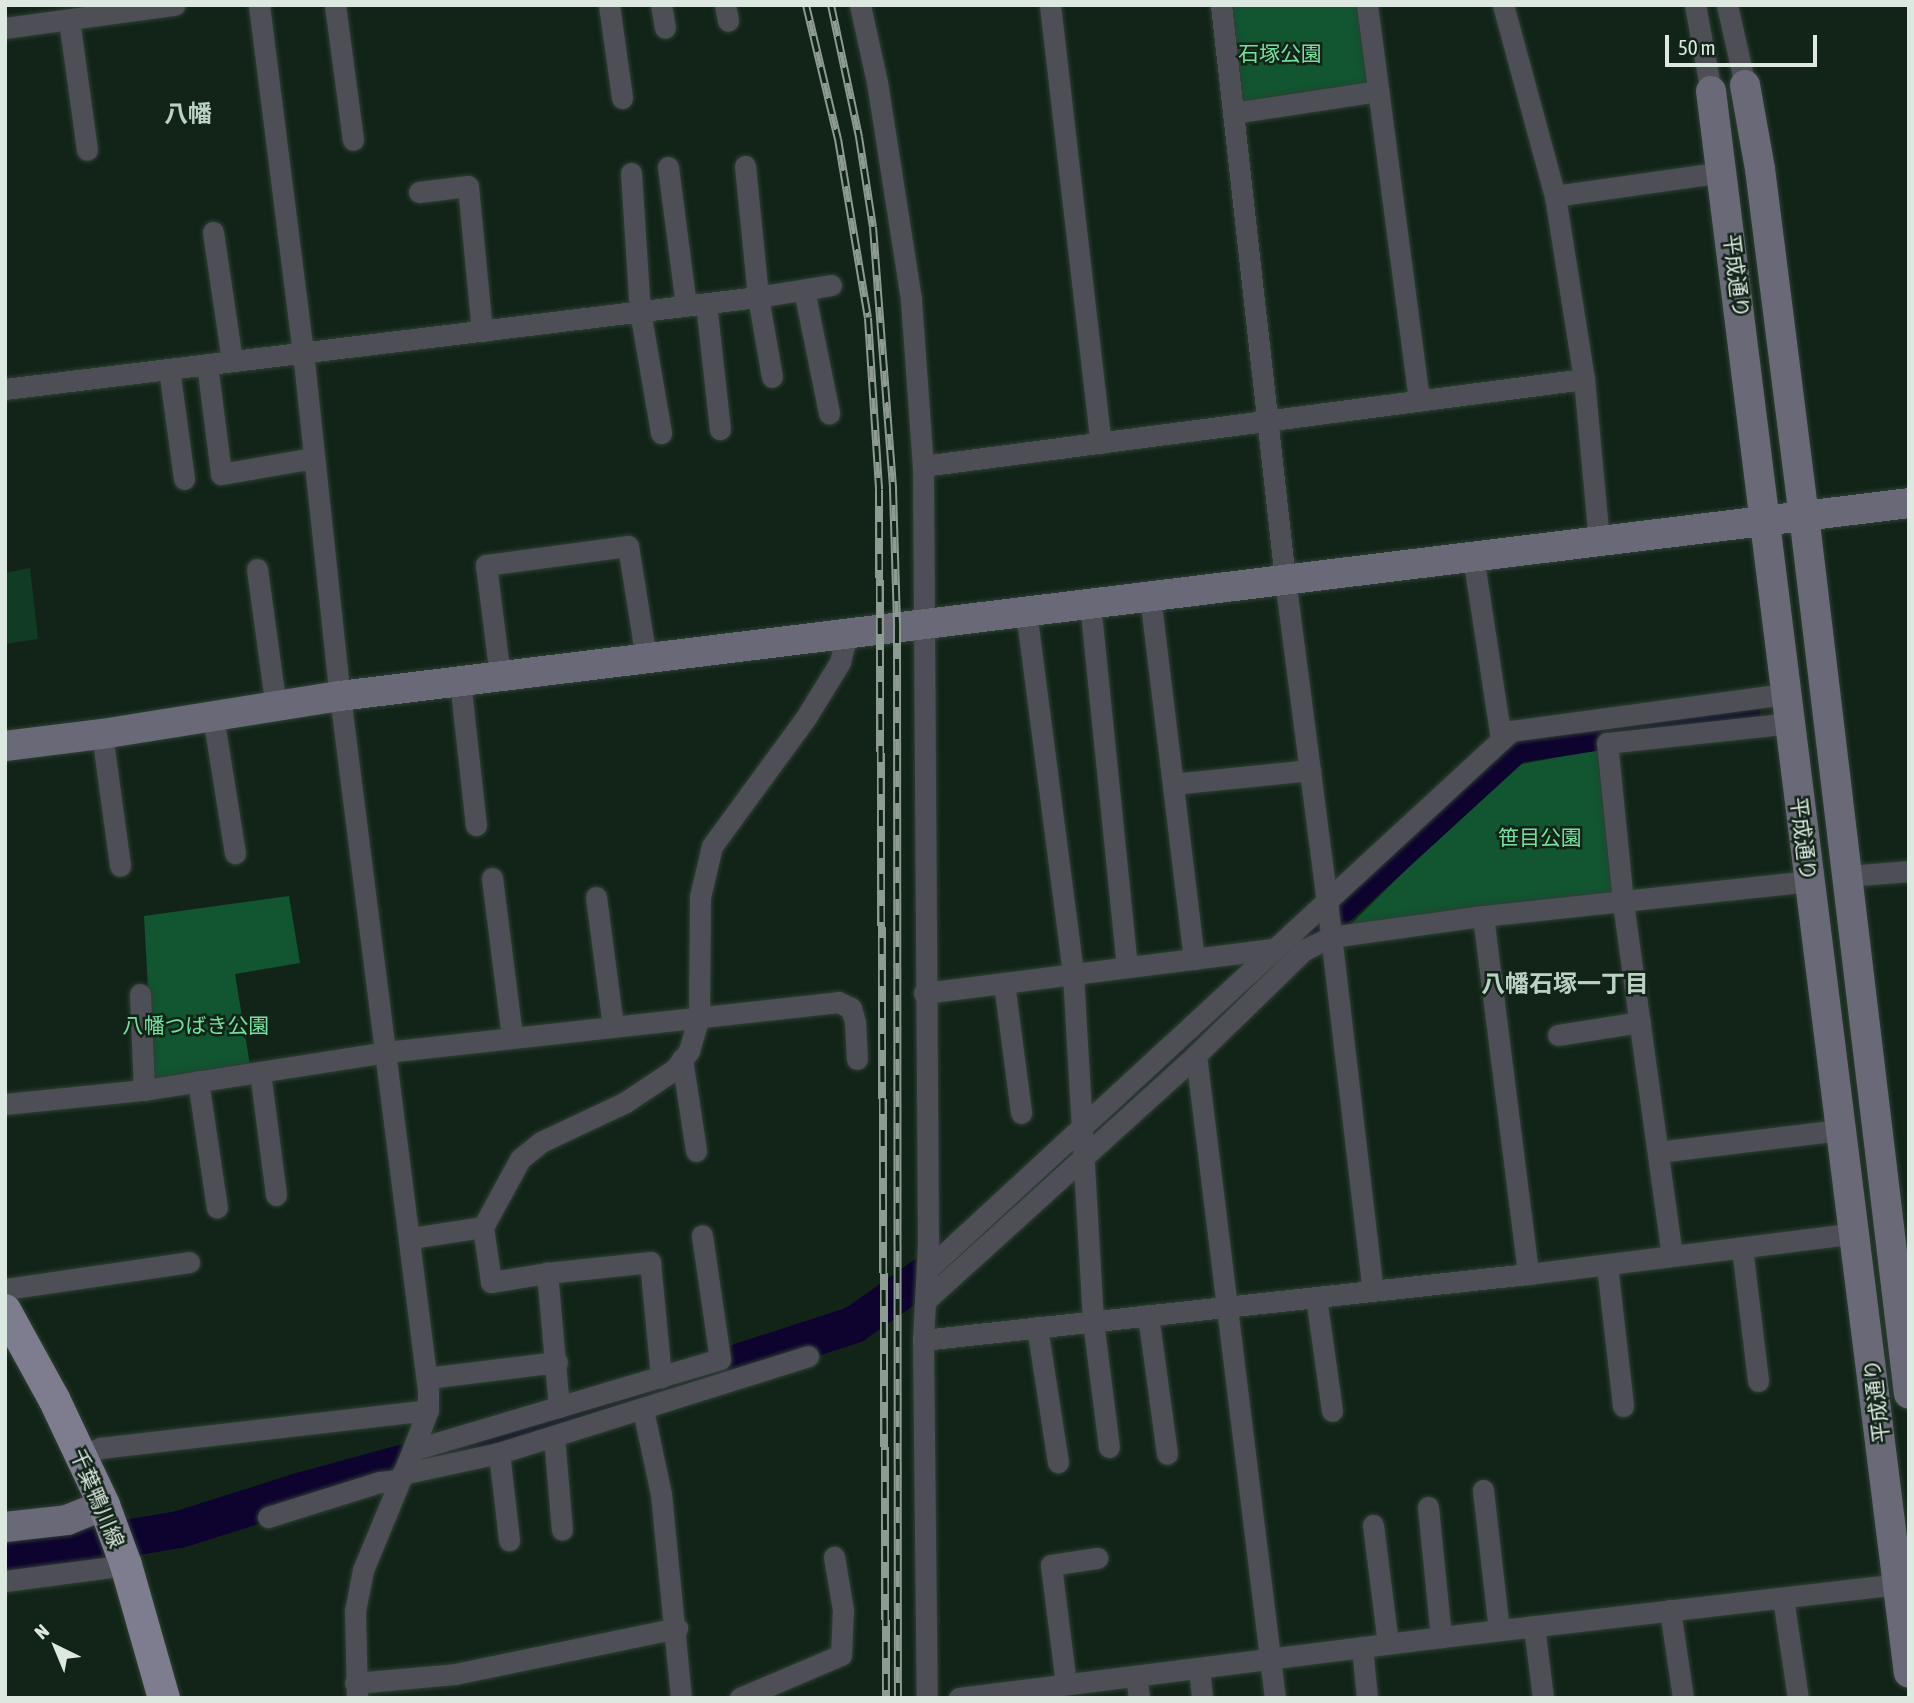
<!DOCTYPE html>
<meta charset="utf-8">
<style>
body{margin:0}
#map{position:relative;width:1914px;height:1703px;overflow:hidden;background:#122418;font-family:"Asap Condensed","Noto Sans JP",sans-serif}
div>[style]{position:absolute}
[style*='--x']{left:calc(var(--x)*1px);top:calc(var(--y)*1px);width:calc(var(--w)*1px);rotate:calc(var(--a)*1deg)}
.green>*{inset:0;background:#115531}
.river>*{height:37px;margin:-18.5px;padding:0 18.5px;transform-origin:18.5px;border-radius:18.5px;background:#0e022f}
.building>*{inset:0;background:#113b23}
.roads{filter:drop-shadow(0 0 2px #2e3f34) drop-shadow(0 0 2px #2e3f34)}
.street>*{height:21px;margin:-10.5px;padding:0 10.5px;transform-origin:10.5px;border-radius:10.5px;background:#4e4e57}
.secondary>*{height:30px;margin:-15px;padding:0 15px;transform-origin:15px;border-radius:15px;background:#696977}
.primary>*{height:32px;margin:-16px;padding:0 16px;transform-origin:16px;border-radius:16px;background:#7d7d8f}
.rail>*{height:8px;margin-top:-4px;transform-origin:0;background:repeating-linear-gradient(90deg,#122418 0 16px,#8e9b92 0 32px);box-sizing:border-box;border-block:2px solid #8e9b92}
span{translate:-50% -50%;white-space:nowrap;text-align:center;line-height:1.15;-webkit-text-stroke:5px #122418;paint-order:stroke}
.park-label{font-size:21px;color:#76e09f}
.street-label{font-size:21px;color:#dde8e0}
.quarter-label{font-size:24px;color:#bbd2c2;font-weight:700}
.frame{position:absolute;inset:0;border:7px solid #dde8e0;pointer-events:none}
.north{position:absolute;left:21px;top:1612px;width:70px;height:70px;-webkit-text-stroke:5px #122418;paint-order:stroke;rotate:317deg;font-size:19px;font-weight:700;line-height:28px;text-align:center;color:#dde8e0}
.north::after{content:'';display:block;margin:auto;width:24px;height:32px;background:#dde8e0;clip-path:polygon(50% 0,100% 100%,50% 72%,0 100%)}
.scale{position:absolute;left:1665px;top:35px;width:152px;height:32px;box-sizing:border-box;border:4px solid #dde8e0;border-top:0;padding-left:9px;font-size:21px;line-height:24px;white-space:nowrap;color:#dde8e0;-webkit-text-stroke:5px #122418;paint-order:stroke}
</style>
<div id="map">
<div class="green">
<div style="clip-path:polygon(1226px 5px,1362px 5px,1373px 87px,1238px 108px)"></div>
<div style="clip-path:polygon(1603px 749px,1618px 898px,1345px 930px,1511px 766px)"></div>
<div style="clip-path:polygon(289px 896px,300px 963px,235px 974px,250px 1065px,153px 1080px,144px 916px)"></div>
</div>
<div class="river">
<div style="--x:1068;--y:1153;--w:606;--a:-42.46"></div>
<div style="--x:1515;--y:744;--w:229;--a:-8.6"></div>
<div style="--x:5;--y:1558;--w:176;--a:-9.5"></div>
<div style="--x:179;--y:1529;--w:129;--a:-17.6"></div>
<div style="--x:302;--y:1490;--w:273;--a:-15.3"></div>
<div style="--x:565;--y:1418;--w:304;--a:-18"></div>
<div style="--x:854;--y:1324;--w:125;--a:-35.2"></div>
</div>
<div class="building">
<div style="clip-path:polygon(30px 568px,38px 639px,5px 644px,5px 573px)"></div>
</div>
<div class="roads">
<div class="street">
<div style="--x:259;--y:5;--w:350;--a:82.8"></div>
<div style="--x:303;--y:352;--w:346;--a:83.9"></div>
<div style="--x:340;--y:696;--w:701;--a:82.78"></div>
<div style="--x:428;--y:1391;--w:19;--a:90"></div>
<div style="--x:428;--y:1410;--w:47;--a:111.1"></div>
<div style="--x:411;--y:1454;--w:126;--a:112.5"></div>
<div style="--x:363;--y:1570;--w:42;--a:101"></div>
<div style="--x:355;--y:1611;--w:87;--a:88.7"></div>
<div style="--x:335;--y:5;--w:136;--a:82.4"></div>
<div style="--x:609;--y:5;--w:94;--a:82"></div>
<div style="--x:661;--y:5;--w:23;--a:80"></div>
<div style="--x:725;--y:5;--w:16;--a:79"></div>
<div style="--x:860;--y:5;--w:79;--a:77.6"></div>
<div style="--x:877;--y:82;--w:221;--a:81.1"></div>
<div style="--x:911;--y:300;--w:166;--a:85.9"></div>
<div style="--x:923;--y:466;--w:778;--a:89.63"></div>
<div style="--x:928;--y:1244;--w:96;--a:93"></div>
<div style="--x:923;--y:1340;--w:358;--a:89.4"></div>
<div style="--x:1050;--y:5;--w:441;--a:83.4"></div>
<div style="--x:1221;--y:5;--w:578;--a:83.64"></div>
<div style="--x:1285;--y:579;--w:325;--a:82.6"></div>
<div style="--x:1327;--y:901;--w:392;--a:83.3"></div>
<div style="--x:1367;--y:5;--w:399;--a:82.5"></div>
<div style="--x:1503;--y:5;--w:198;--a:74.8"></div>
<div style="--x:1555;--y:196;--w:185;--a:81"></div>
<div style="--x:1584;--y:379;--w:163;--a:84.7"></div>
<div style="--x:1695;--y:5;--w:87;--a:79.5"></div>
<div style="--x:1727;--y:5;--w:82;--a:77.3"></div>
<div style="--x:69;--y:20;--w:131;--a:82.1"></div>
<div style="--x:5;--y:28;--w:171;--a:-7.8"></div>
<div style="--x:1233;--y:113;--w:147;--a:-8.6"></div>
<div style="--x:745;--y:166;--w:132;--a:84.3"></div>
<div style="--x:758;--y:297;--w:81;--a:80.1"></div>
<div style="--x:668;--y:167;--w:140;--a:82.6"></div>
<div style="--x:631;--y:173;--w:138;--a:86.3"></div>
<div style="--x:640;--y:311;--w:124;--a:80.2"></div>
<div style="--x:419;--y:192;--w:49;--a:-7"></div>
<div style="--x:468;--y:186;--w:146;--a:84.5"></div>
<div style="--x:1555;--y:196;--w:171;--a:-8.1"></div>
<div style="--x:213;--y:232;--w:130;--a:81.6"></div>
<div style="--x:804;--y:290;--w:126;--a:78.5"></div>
<div style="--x:706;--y:303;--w:127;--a:83.7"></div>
<div style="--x:207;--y:364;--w:111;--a:82.7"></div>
<div style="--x:221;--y:474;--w:94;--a:-9.8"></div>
<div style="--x:169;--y:369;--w:111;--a:82.2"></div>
<div style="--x:5;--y:389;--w:759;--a:-6.97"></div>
<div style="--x:758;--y:297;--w:74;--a:-9.3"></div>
<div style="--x:923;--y:466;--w:667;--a:-7.5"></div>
<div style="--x:1473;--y:556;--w:185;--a:81.3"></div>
<div style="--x:257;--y:569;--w:139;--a:82.2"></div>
<div style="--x:1150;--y:596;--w:366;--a:83.1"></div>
<div style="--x:1090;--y:603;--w:366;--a:84.2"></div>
<div style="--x:1026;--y:611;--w:366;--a:82.6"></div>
<div style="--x:1073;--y:974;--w:348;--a:86.7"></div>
<div style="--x:1093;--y:1321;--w:127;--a:82.8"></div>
<div style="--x:500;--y:676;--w:112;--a:-97.2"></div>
<div style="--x:486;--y:565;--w:143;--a:-7.6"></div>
<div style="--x:628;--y:546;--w:113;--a:80.9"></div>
<div style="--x:460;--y:681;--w:145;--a:83.7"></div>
<div style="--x:213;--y:716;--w:139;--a:80.9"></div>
<div style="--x:102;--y:734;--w:133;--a:82.2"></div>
<div style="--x:1173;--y:784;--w:138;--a:-5.8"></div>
<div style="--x:1847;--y:876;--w:62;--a:-4.6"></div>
<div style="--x:492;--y:878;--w:160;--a:82.8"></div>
<div style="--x:596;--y:897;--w:130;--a:82.5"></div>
<div style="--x:1483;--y:916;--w:361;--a:82.8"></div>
<div style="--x:1004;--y:983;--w:131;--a:82.5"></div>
<div style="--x:924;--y:993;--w:351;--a:-7.2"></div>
<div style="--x:140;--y:994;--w:96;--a:87.6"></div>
<div style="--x:1558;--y:1035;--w:83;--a:-9"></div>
<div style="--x:1196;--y:1055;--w:648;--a:83"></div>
<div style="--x:682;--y:1059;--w:93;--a:81.3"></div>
<div style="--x:260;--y:1072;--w:124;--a:82.6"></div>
<div style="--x:198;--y:1081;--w:128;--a:81.5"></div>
<div style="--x:5;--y:1104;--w:140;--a:-5.8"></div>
<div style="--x:144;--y:1090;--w:245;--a:-8.9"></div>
<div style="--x:386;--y:1052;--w:455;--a:-6.3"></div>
<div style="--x:838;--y:1002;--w:14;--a:25"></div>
<div style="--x:851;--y:1008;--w:15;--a:74"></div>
<div style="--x:855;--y:1022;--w:37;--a:87"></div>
<div style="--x:1658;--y:1152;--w:183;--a:-6.9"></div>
<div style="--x:411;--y:1238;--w:73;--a:-8.7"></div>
<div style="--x:1742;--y:1248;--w:134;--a:83.1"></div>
<div style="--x:1672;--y:1256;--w:357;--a:-97.9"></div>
<div style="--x:1623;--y:902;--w:160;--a:-95.7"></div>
<div style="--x:1607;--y:743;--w:184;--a:-6.2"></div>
<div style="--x:1607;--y:1265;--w:142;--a:83.5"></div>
<div style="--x:927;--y:1270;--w:795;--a:-42.71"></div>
<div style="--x:1511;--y:731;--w:277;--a:-7.7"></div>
<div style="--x:547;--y:1273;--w:104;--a:-6.1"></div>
<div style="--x:650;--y:1262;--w:116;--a:84.5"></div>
<div style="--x:5;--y:1289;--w:186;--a:-8.3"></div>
<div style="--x:1316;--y:1297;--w:115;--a:82"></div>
<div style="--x:925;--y:1301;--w:366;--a:-42.2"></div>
<div style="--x:1196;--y:1055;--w:151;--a:-44.2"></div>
<div style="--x:1304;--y:950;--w:30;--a:-26"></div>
<div style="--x:1331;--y:937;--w:153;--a:-7.9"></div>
<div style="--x:1483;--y:916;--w:328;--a:-6.1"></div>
<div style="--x:1148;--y:1315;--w:140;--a:82.2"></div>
<div style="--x:1037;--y:1327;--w:137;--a:81.2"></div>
<div style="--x:923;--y:1340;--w:609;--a:-6.23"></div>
<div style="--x:1528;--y:1274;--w:331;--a:-7.1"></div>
<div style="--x:427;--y:1378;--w:131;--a:-7"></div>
<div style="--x:559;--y:1407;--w:135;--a:-95.1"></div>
<div style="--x:547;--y:1273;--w:57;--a:170.9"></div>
<div style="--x:491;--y:1282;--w:56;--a:-98.3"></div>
<div style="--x:483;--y:1227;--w:77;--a:-61.4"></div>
<div style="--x:520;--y:1159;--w:27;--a:-39"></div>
<div style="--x:541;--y:1142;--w:92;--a:-25.2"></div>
<div style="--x:624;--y:1103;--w:61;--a:-33.7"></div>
<div style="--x:675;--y:1069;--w:23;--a:-52"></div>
<div style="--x:689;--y:1051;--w:36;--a:-74"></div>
<div style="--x:699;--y:1016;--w:119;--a:-89.5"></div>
<div style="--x:700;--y:897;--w:52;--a:-76.8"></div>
<div style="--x:712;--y:846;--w:157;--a:-53.8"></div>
<div style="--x:805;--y:719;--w:67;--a:-58.4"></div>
<div style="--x:840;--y:662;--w:30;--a:-76"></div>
<div style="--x:643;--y:1410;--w:86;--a:77.9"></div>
<div style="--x:661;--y:1494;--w:205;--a:84.4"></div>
<div style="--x:554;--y:1437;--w:93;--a:85.1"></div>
<div style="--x:413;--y:1450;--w:320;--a:-16.5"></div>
<div style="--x:720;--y:1359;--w:125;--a:-98.3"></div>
<div style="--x:499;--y:1453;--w:88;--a:83.4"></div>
<div style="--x:82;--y:1456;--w:20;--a:-24"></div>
<div style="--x:100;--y:1448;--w:330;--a:-6.6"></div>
<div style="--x:402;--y:1474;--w:99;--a:-12.2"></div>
<div style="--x:499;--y:1453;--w:324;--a:-17.4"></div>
<div style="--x:1483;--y:1490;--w:141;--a:83.5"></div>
<div style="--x:1428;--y:1507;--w:131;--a:84.3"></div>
<div style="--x:268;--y:1517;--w:117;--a:-17.4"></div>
<div style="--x:380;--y:1482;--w:20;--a:-6"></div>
<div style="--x:1373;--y:1525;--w:119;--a:82.8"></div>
<div style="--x:5;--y:1581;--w:122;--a:-7.5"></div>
<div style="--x:1783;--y:1598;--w:101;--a:81.5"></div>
<div style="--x:1670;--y:1610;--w:89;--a:81.6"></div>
<div style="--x:1534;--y:1626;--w:73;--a:82.9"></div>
<div style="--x:1362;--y:1647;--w:51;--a:84.4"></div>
<div style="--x:1199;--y:1668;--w:30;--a:84"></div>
<div style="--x:1136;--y:1676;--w:22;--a:82"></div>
<div style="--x:355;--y:1683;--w:100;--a:-5.1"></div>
<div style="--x:455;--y:1674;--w:227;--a:-11.7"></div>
<div style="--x:1066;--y:1684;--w:120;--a:-97.2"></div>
<div style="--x:1051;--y:1565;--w:47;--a:-8.7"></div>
<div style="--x:740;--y:1698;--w:110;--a:-23.1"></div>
<div style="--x:841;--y:1655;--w:45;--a:-87.5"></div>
<div style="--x:843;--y:1610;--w:54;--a:-99.6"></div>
<div style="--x:959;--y:1698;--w:486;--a:-7.2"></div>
<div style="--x:1441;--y:1637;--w:471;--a:-6.6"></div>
</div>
<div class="secondary">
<div style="--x:1745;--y:85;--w:85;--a:79.9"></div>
<div style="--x:1760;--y:169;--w:349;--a:82.8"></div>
<div style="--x:1804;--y:515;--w:885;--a:83.19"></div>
<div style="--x:1711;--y:91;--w:1594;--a:82.87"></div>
<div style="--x:5;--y:746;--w:98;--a:-7.1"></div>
<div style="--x:102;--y:734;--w:241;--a:-9.1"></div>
<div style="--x:340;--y:696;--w:1581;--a:-7.01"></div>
<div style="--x:5;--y:1527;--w:62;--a:-6.4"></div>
<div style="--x:67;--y:1520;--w:40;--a:-22"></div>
</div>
<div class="primary">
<div style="--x:5;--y:1310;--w:102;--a:61.2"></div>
<div style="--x:54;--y:1399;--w:117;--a:64.7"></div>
<div style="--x:104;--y:1505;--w:64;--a:69.9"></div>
<div style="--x:126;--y:1565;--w:138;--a:74.1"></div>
</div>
</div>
<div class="rail">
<div style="--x:806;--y:5;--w:138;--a:76.6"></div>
<div style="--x:838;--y:139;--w:181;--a:80.5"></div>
<div style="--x:868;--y:318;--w:172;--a:86.3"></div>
<div style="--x:879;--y:490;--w:1208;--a:89.67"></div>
<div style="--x:831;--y:5;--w:135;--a:78"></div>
<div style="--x:859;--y:137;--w:91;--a:81.2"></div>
<div style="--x:873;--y:227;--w:263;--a:85.6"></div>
<div style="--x:893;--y:489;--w:138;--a:88.3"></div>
<div style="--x:897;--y:627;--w:1071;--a:89.95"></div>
</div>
<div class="park-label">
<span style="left:1280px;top:53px">石塚公園</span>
<span style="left:1540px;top:837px">笹目公園</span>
<span style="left:196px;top:1025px">八幡つばき公園</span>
</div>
<div class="street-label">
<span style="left:1737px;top:276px;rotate:83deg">平成通り</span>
<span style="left:1804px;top:839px;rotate:83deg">平成通り</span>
<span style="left:1876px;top:1401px;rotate:-97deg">平成通り</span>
<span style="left:98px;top:1498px;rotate:67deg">千葉鴨川線</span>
</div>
<div class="quarter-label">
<span style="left:188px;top:114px">八幡</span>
<span style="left:1565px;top:984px">八幡石塚一丁目</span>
</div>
<div class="frame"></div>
<div class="north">N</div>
<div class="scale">50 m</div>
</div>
